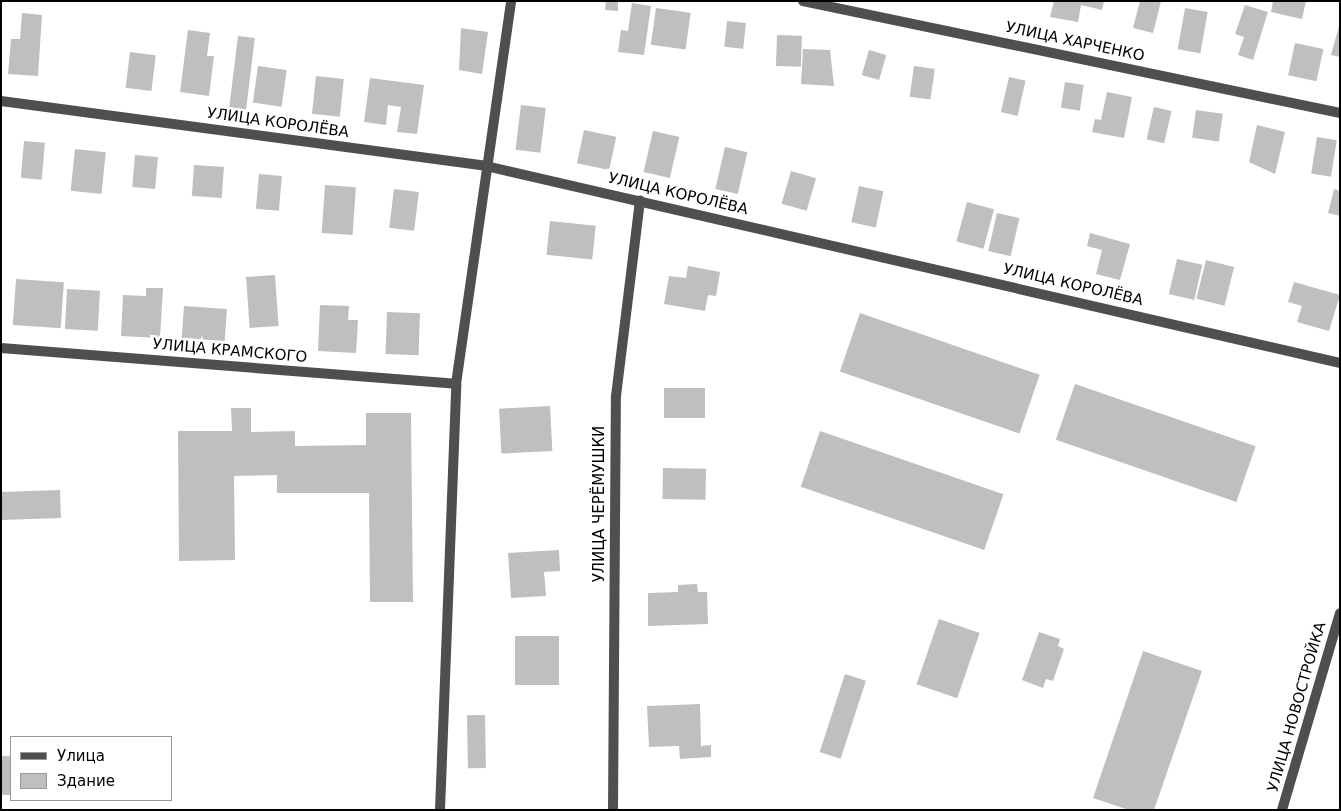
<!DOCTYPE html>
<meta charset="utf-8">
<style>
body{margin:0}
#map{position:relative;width:1341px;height:811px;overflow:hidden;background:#fff;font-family:"DejaVu Sans",sans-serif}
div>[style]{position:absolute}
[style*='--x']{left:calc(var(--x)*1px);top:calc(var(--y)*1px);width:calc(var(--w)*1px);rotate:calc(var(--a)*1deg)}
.building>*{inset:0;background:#bfbfbf;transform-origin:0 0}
.street>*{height:10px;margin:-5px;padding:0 5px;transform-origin:5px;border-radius:5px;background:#4f4f4f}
span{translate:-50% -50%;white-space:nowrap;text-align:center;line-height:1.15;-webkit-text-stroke:5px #fff;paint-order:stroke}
.street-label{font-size:15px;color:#000}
.frame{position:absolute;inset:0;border:2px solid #000;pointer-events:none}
.legend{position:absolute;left:10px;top:736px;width:162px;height:65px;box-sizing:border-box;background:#fff;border:1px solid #999;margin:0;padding:6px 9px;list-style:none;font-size:15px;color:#000}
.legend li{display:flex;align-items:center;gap:10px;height:25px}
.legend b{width:25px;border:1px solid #999}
</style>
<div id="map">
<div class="building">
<div style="clip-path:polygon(606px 1px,618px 1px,618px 11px,605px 10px)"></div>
<div style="clip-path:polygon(1054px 1px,1104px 1px,1102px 10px,1081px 5px,1078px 22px,1050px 17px)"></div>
<div style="clip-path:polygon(1140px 1px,1161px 1px,1153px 33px,1133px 28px)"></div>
<div style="clip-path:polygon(1273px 1px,1306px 1px,1302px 19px,1271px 12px)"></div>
<div style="clip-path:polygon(632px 3px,651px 6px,644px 55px,618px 52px,621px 30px,628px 31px)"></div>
<div style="clip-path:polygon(1245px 5px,1268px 12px,1253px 60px,1238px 55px,1244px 37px,1235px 34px)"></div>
<div style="left:656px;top:8px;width:35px;height:37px;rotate:8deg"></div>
<div style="left:1185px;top:8px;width:23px;height:42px;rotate:10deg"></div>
<div style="clip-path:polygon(22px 13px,42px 15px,38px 76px,8px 74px,11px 39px,20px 39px)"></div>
<div style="left:727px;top:21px;width:19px;height:26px;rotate:6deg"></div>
<div style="clip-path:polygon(1339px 26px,1340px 26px,1340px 57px,1331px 55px)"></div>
<div style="clip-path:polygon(461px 28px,488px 32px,482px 74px,459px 70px)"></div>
<div style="clip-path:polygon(188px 30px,210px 33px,207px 56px,214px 56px,209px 96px,180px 92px)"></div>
<div style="left:777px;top:35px;width:25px;height:31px;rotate:2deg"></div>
<div style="left:238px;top:36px;width:17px;height:72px;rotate:7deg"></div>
<div style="left:1295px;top:43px;width:29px;height:33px;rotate:12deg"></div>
<div style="clip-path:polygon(803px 49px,830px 50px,834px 86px,801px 84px)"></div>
<div style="left:869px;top:50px;width:18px;height:26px;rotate:16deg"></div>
<div style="left:130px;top:52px;width:26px;height:36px;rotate:7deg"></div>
<div style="left:258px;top:66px;width:29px;height:37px;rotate:8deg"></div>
<div style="left:914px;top:66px;width:21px;height:31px;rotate:8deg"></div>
<div style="left:316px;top:76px;width:28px;height:38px;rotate:6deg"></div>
<div style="left:1009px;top:77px;width:17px;height:36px;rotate:13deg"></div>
<div style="clip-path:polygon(370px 78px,424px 85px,417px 134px,397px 132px,401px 107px,388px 105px,386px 125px,364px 122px)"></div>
<div style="left:1065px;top:82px;width:19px;height:26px;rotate:9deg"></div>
<div style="clip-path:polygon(1107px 92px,1132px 97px,1124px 138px,1092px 132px,1095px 119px,1101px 120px)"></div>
<div style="left:521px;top:105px;width:25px;height:45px;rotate:7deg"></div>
<div style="left:1154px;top:107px;width:18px;height:33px;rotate:13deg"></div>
<div style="left:1196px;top:110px;width:27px;height:28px;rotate:8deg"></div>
<div style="clip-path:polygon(1257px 125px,1285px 132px,1275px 174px,1249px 162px)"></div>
<div style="left:584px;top:130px;width:33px;height:34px;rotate:12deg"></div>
<div style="left:653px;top:131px;width:27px;height:42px;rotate:13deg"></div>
<div style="left:1317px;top:137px;width:20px;height:37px;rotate:9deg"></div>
<div style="left:24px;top:141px;width:21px;height:37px;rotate:5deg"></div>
<div style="left:725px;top:147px;width:23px;height:43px;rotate:13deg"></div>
<div style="left:75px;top:149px;width:31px;height:42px;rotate:6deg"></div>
<div style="left:135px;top:155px;width:23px;height:32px;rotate:5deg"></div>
<div style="left:194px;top:165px;width:30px;height:31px;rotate:4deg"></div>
<div style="left:791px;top:171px;width:26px;height:34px;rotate:16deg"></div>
<div style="left:259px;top:174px;width:23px;height:35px;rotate:5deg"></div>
<div style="left:325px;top:185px;width:31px;height:48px;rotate:4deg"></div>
<div style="left:859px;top:186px;width:25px;height:37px;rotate:12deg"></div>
<div style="left:394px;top:189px;width:25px;height:39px;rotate:7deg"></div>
<div style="clip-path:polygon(1334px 189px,1340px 191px,1340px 216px,1328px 213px)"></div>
<div style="left:967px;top:202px;width:28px;height:41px;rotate:15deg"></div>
<div style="left:997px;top:213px;width:23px;height:39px;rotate:13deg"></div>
<div style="left:550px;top:221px;width:46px;height:34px;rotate:6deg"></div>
<div style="clip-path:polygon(1090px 233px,1130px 244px,1120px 280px,1096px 274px,1102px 250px,1087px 246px)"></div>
<div style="left:1177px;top:259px;width:26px;height:36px;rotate:13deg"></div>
<div style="left:1206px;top:260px;width:29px;height:40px;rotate:14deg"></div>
<div style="clip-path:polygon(688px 266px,720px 272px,716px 296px,708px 295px,705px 311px,664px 304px,669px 276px,686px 278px)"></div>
<div style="left:275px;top:275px;width:51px;height:29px;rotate:86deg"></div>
<div style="left:16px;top:279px;width:48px;height:46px;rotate:4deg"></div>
<div style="clip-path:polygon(1294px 282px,1340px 295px,1329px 331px,1297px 322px,1302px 306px,1288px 302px)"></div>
<div style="clip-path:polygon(146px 288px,163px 288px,160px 338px,121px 336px,123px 295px,146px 296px)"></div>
<div style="left:67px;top:289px;width:33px;height:40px;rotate:3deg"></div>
<div style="clip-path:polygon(320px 305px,349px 306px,348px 320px,358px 320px,356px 353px,318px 351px)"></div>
<div style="left:184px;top:306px;width:43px;height:32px;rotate:4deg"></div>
<div style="left:387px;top:312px;width:33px;height:42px;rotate:2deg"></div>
<div style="left:860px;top:313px;width:190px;height:62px;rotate:19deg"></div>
<div style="left:1075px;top:384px;width:191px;height:59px;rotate:19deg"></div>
<div style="left:664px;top:388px;width:41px;height:30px"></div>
<div style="left:550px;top:406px;width:45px;height:51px;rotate:87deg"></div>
<div style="clip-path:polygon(231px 408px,251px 408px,251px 432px,295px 431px,295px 446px,366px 445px,366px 413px,411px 413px,413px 602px,370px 602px,369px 493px,277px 493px,277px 475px,234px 476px,235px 560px,179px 561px,178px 431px,232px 431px)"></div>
<div style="left:820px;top:431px;width:194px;height:59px;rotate:19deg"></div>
<div style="left:663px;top:468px;width:43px;height:31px;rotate:1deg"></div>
<div style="left:60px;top:490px;width:28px;height:59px;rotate:88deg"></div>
<div style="clip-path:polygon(559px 550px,560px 571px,544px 572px,546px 596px,511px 598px,508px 553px)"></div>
<div style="clip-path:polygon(697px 584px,698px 592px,707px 592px,708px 624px,648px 626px,648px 593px,678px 592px,678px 585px)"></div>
<div style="left:939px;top:619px;width:43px;height:69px;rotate:19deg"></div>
<div style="clip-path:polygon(1039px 632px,1060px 639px,1058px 646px,1064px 649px,1053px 681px,1046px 679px,1043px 688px,1022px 680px)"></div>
<div style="left:515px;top:636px;width:44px;height:49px"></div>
<div style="clip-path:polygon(1143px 651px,1202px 671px,1154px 810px,1129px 810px,1093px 798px)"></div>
<div style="left:845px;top:674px;width:22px;height:82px;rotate:18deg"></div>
<div style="clip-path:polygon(700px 704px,701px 746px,711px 745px,711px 757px,680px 759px,679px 746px,649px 747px,647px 706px)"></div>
<div style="left:485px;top:715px;width:53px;height:18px;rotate:89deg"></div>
<div style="left:1px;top:756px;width:10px;height:39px"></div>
</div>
<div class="street">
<div style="--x:803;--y:1;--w:549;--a:11.78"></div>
<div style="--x:1;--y:101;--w:489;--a:7.6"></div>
<div style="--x:486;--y:166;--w:876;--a:12.99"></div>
<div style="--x:1;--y:348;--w:456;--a:4.5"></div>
<div style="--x:440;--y:810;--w:426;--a:-87.8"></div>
<div style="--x:456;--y:384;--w:387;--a:-81.8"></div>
<div style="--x:613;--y:810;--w:414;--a:-89.6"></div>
<div style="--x:616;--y:396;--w:197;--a:-83"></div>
<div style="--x:1282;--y:810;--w:205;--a:-73.6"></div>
</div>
<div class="street-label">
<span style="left:1075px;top:42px;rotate:12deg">УЛИЦА ХАРЧЕНКО</span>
<span style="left:278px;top:123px;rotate:8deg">УЛИЦА КОРОЛЁВА</span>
<span style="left:678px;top:194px;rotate:13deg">УЛИЦА КОРОЛЁВА</span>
<span style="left:1073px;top:285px;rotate:13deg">УЛИЦА КОРОЛЁВА</span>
<span style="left:230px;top:351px;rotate:5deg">УЛИЦА КРАМСКОГО</span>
<span style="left:600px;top:504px;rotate:-90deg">УЛИЦА ЧЕРЁМУШКИ</span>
<span style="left:1297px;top:707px;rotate:-74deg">УЛИЦА НОВОСТРОЙКА</span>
</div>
<div class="frame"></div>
<ul class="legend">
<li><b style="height:6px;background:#4f4f4f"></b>Улица</li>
<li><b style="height:14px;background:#bfbfbf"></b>Здание</li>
</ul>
</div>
